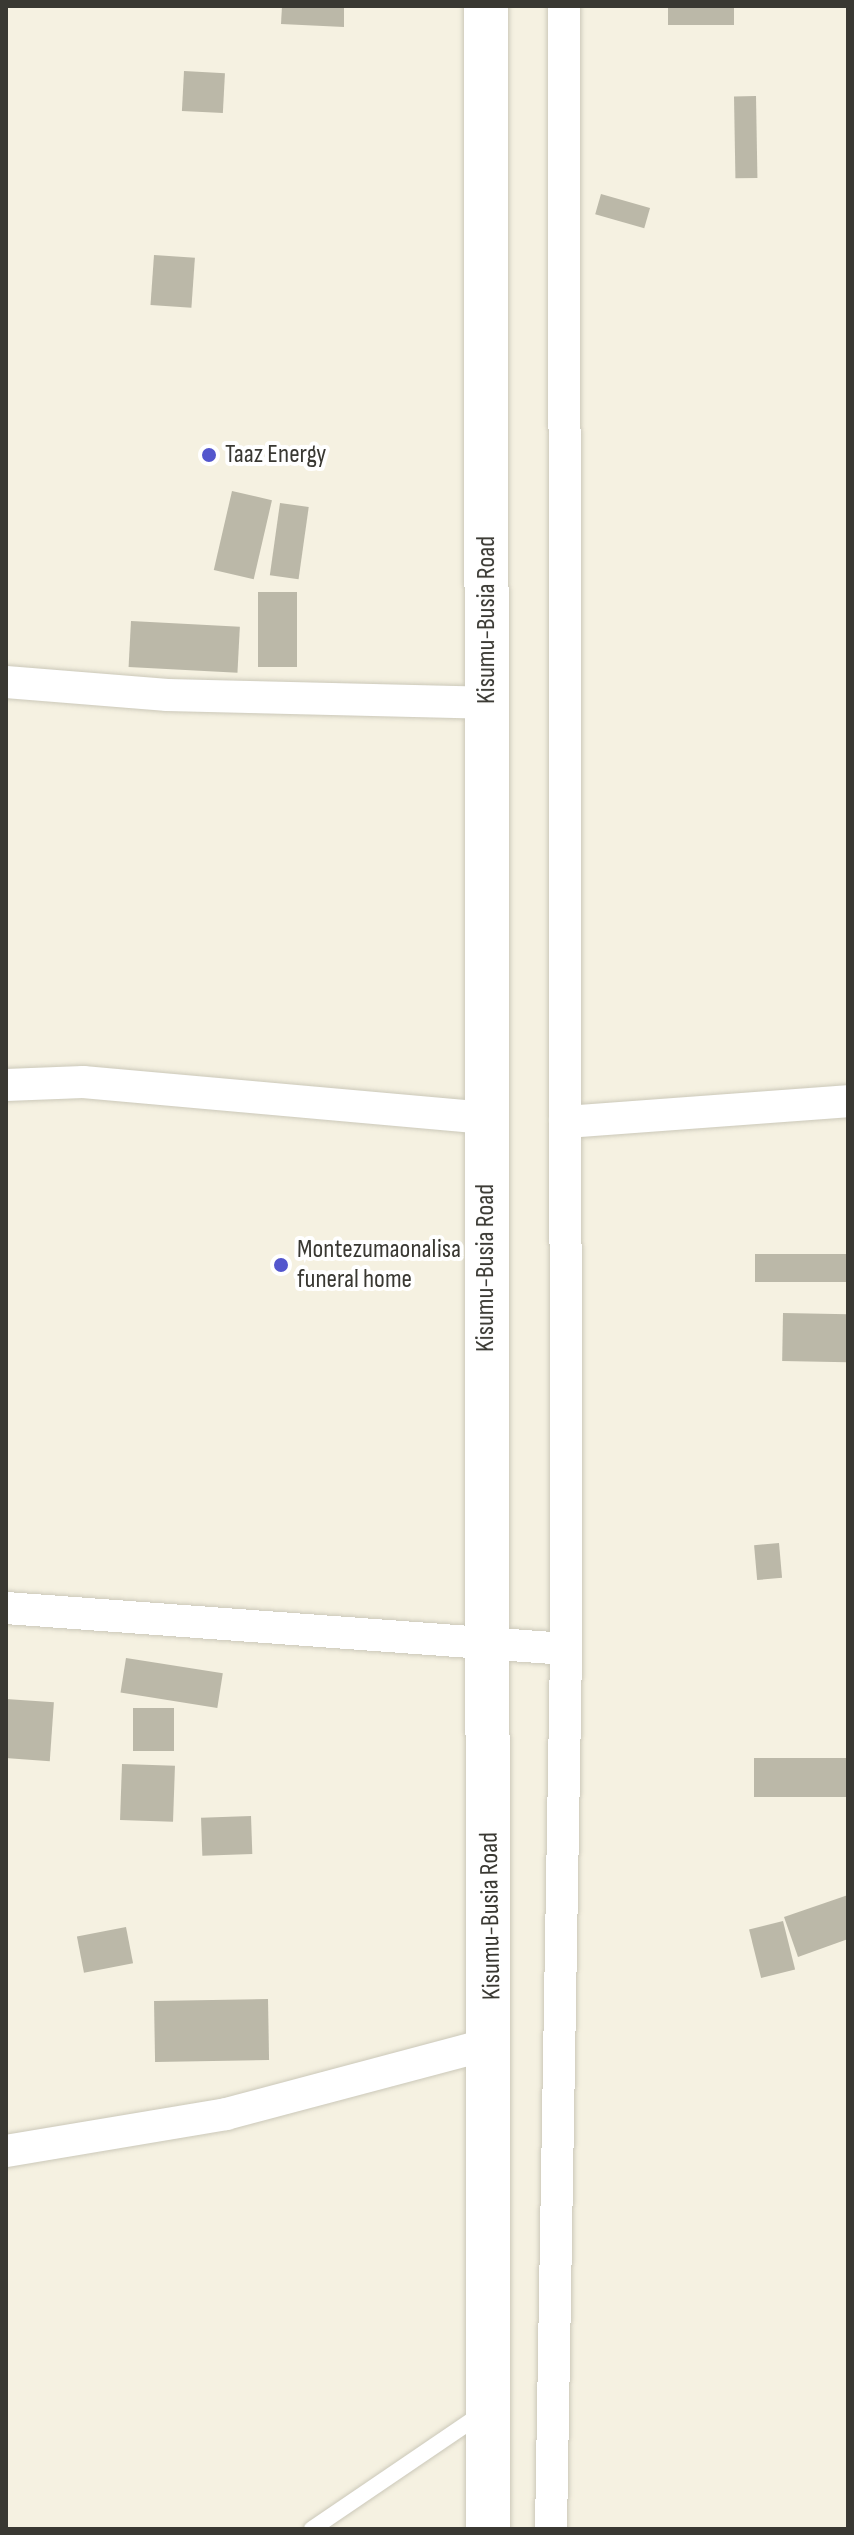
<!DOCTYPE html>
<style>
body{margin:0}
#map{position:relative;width:854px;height:2535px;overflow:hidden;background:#f5f1e1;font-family:"Sofia Sans Condensed",sans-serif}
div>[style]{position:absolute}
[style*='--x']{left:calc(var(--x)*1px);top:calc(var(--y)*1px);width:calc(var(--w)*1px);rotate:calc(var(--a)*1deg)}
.building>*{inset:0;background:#bbb8a8;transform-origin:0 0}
.roads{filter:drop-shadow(0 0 2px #cbc8b9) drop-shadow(0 0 2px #cbc8b9)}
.service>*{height:16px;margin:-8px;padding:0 8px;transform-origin:8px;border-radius:8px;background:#fff}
.minor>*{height:32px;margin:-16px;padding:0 16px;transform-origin:16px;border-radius:16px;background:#fff}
.trunk>*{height:44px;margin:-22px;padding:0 22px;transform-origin:22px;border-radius:22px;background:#fff}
.dots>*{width:22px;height:22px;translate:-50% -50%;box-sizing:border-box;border:4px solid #fff;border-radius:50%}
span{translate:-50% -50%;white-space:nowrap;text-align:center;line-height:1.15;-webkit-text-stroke:8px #fff;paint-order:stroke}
.poi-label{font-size:26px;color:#393832}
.left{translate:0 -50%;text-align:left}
.street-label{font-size:26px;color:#393832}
.frame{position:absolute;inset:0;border:8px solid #393832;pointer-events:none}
</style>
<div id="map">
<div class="building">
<div style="clip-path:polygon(282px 6px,344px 6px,344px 27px,281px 24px)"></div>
<div style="left:668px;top:6px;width:66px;height:19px"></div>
<div style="left:184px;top:71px;width:41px;height:40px;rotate:3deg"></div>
<div style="left:756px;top:96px;width:82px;height:22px;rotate:89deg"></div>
<div style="left:601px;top:194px;width:51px;height:21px;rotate:16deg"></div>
<div style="left:154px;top:255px;width:41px;height:50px;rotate:4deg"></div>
<div style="left:232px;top:491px;width:41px;height:81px;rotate:13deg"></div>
<div style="left:280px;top:503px;width:29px;height:73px;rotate:8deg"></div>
<div style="left:258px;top:592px;width:39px;height:75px"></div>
<div style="left:131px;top:621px;width:109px;height:46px;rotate:3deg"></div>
<div style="left:755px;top:1254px;width:93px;height:28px"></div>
<div style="left:783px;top:1313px;width:65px;height:48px;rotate:1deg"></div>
<div style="left:779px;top:1543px;width:35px;height:25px;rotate:85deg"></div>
<div style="left:126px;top:1658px;width:98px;height:35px;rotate:9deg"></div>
<div style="left:6px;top:1699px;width:48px;height:59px;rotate:4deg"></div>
<div style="left:174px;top:1708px;width:43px;height:41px;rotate:90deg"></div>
<div style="left:754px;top:1758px;width:94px;height:39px"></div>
<div style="left:122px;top:1764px;width:53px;height:56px;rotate:2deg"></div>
<div style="left:251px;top:1816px;width:38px;height:50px;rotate:88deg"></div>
<div style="clip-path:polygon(848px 1895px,848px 1939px,798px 1957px,784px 1917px)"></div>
<div style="left:783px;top:1921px;width:50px;height:35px;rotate:76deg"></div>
<div style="left:126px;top:1927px;width:37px;height:50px;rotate:79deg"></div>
<div style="left:268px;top:1999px;width:61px;height:114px;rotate:89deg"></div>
</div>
<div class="roads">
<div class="service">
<div style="--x:312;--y:2529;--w:208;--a:-34.2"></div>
</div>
<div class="minor">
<div style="--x:6;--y:682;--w:162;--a:4.6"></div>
<div style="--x:167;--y:695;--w:319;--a:1.4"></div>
<div style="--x:6;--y:1085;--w:77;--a:-2.2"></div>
<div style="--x:83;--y:1082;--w:405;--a:5.1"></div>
<div style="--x:565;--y:1122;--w:284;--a:-4.2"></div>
<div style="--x:6;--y:1608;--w:561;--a:4.19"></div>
<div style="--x:6;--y:2151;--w:223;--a:-9.5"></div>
<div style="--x:226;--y:2114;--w:276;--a:-14.9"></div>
<div style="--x:551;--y:2529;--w:880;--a:-89.02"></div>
<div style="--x:566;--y:1649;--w:1643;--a:-90.07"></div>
</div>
<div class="trunk">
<div style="--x:486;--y:6;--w:2523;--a:89.95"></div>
</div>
</div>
<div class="dots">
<div style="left:209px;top:455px;background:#5356cd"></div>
<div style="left:281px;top:1265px;background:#5356cd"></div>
</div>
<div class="poi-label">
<span class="left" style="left:225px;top:455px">Taaz Energy</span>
<span class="left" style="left:297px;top:1265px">Montezumaonalisa<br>funeral home</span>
</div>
<div class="street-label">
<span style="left:487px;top:620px;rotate:-90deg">Kisumu-Busia Road</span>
<span style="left:486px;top:1268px;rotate:-90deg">Kisumu-Busia Road</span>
<span style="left:491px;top:1916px;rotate:-91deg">Kisumu-Busia Road</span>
</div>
<div class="frame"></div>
</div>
